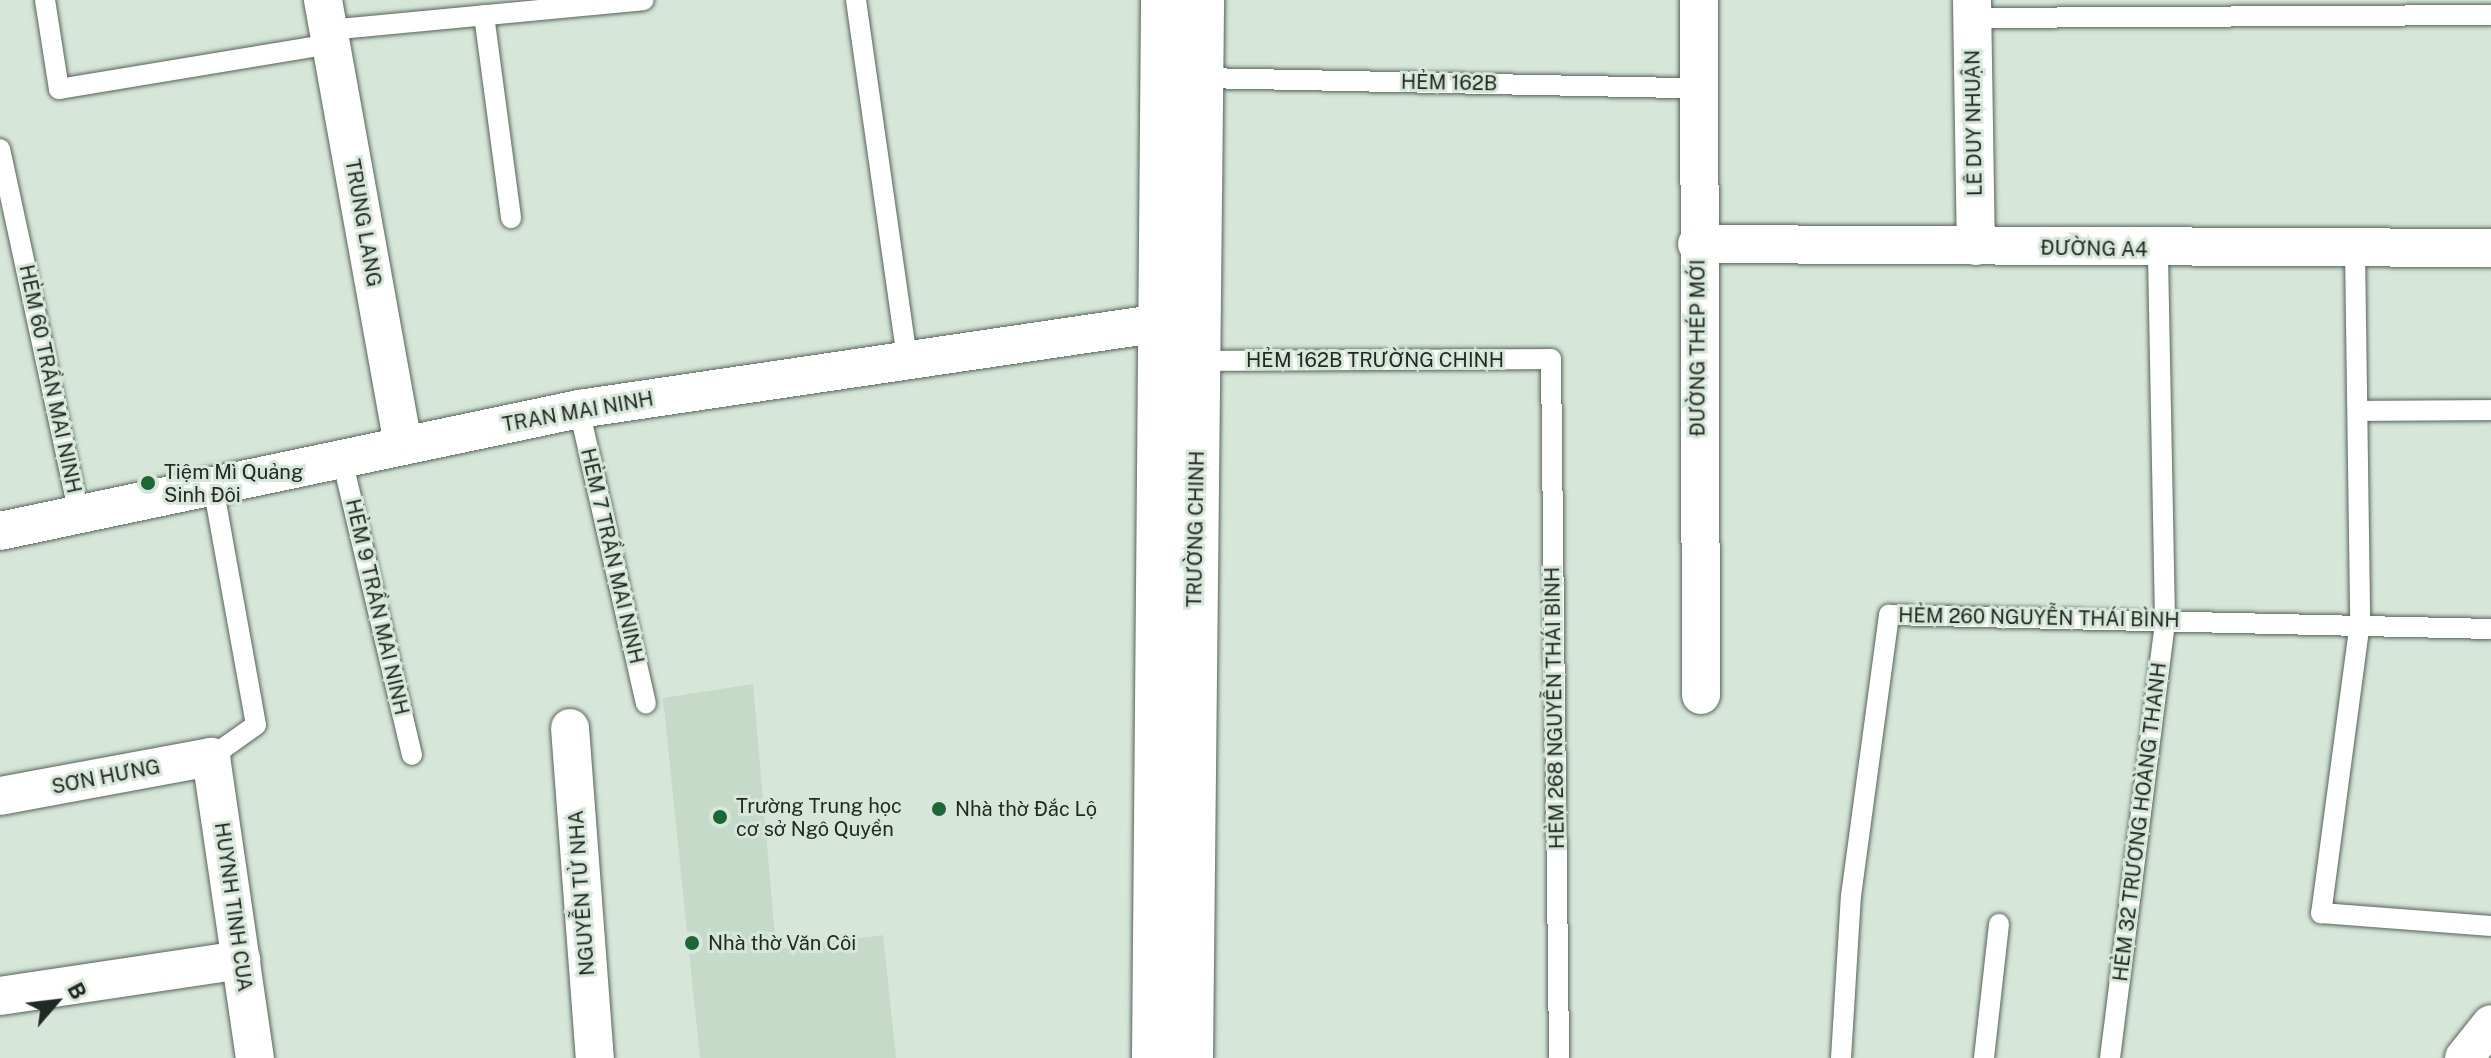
<!DOCTYPE html>
<meta charset="utf-8">
<style>
body{margin:0}
#map{position:relative;width:2491px;height:1058px;overflow:hidden;background:#d6e6d9;font-family:"Public Sans",sans-serif}
div>[style]{position:absolute}
[style*='--x']{left:calc(var(--x)*1px);top:calc(var(--y)*1px);width:calc(var(--w)*1px);rotate:calc(var(--a)*1deg)}
.built>*{inset:0;background:#c5dac9}
.roads{filter:drop-shadow(0 0 2px #566458) drop-shadow(0 0 2px #566458)}
.service>*{height:20px;margin:-10px;padding:0 10px;transform-origin:10px;border-radius:10px;background:#fff}
.minor>*{height:38px;margin:-19px;padding:0 19px;transform-origin:19px;border-radius:19px;background:#fff}
.primary>*{height:44px;margin:-22px;padding:0 22px;transform-origin:22px;border-radius:22px;background:#fff}
.dots>*{width:22px;height:22px;translate:-50% -50%;box-sizing:border-box;border:4px solid #d6e6d9;border-radius:50%}
span{translate:-50% -50%;white-space:nowrap;text-align:center;line-height:1.15;-webkit-text-stroke:6px #d6e6d9;paint-order:stroke}
.street-label{font-size:20px;color:#222823}
.poi-label{font-size:20px;color:#222823}
.left{translate:0 -50%;text-align:left}
.north{position:absolute;left:16px;top:962px;width:80px;height:80px;-webkit-text-stroke:6px #d6e6d9;paint-order:stroke;rotate:62deg;font-size:22px;font-weight:700;line-height:32px;text-align:center;color:#222823}
.north::after{content:'';display:block;margin:auto;width:28px;height:36px;background:#222823;clip-path:polygon(50% 0,100% 100%,50% 72%,0 100%)}
</style>
<div id="map">
<div class="built">
<div style="clip-path:polygon(753px 684px,776px 949px,883px 935px,896px 1058px,700px 1058px,663px 698px)"></div>
</div>
<div class="roads">
<div class="service">
<div style="--x:45;--y:0;--w:90;--a:81.1"></div>
<div style="--x:59;--y:89;--w:275;--a:-9.4"></div>
<div style="--x:856;--y:0;--w:363;--a:81.9"></div>
<div style="--x:484;--y:15;--w:205;--a:82.4"></div>
<div style="--x:1972;--y:18;--w:519;--a:-0.33"></div>
<div style="--x:328;--y:30;--w:317;--a:-5.4"></div>
<div style="--x:1202;--y:78;--w:495;--a:1.2"></div>
<div style="--x:0;--y:149;--w:373;--a:77.8"></div>
<div style="--x:2355;--y:249;--w:373;--a:89.2"></div>
<div style="--x:2360;--y:622;--w:294;--a:97.6"></div>
<div style="--x:2321;--y:913;--w:170;--a:4.4"></div>
<div style="--x:1198;--y:361;--w:353;--a:-0.3"></div>
<div style="--x:1551;--y:359;--w:699;--a:89.34"></div>
<div style="--x:579;--y:409;--w:302;--a:77.2"></div>
<div style="--x:2358;--y:411;--w:133;--a:-0.4"></div>
<div style="--x:342;--y:459;--w:304;--a:76.7"></div>
<div style="--x:211;--y:757;--w:55;--a:-35.4"></div>
<div style="--x:256;--y:725;--w:243;--a:-100.2"></div>
<div style="--x:1841;--y:1058;--w:162;--a:-86.5"></div>
<div style="--x:1851;--y:896;--w:284;--a:-82.3"></div>
<div style="--x:1889;--y:615;--w:602;--a:1.33"></div>
<div style="--x:1984;--y:1058;--w:135;--a:-83.6"></div>
<div style="--x:2110;--y:1058;--w:441;--a:-82.8"></div>
<div style="--x:2165;--y:620;--w:370;--a:-91.1"></div>
</div>
<div class="minor">
<div style="--x:323;--y:0;--w:453;--a:79.8"></div>
<div style="--x:1699;--y:0;--w:695;--a:89.84"></div>
<div style="--x:1972;--y:0;--w:246;--a:89.1"></div>
<div style="--x:1697;--y:244;--w:794;--a:0.29"></div>
<div style="--x:0;--y:531;--w:592;--a:-11.9"></div>
<div style="--x:579;--y:409;--w:588;--a:-8.41"></div>
<div style="--x:570;--y:728;--w:331;--a:85.7"></div>
<div style="--x:0;--y:796;--w:215;--a:-10.5"></div>
<div style="--x:211;--y:757;--w:304;--a:81.7"></div>
<div style="--x:0;--y:996;--w:244;--a:-8.5"></div>
<div style="--x:2464;--y:1058;--w:43;--a:-51.5"></div>
</div>
<div class="primary">
<div style="--x:1154;--y:1058;--w:1058;--a:-89.51"></div>
<div style="--x:1191;--y:1058;--w:1058;--a:-89.4"></div>
</div>
</div>
<div class="dots">
<div style="left:148px;top:483px;background:#1b6736"></div>
<div style="left:939px;top:809px;background:#1b6736"></div>
<div style="left:720px;top:817px;background:#1b6736"></div>
<div style="left:692px;top:943px;background:#1b6736"></div>
</div>
<div class="street-label">
<span style="left:1449px;top:83px;rotate:1deg">HẺM 162B</span>
<span style="left:1974px;top:123px;rotate:-91deg">LÊ DUY NHUẬN</span>
<span style="left:363px;top:223px;rotate:80deg">TRUNG LANG</span>
<span style="left:2094px;top:249px;rotate:1deg">ĐƯỜNG A4</span>
<span style="left:1698px;top:348px;rotate:-90deg">ĐƯỜNG THÉP MỚI</span>
<span style="left:1375px;top:360px">HẺM 162B TRƯỜNG CHINH</span>
<span style="left:50px;top:379px;rotate:78deg">HẺM 60 TRẦN MAI NINH</span>
<span style="left:578px;top:412px;rotate:-10deg">TRAN MAI NINH</span>
<span style="left:1196px;top:529px;rotate:-89deg">TRƯỜNG CHINH</span>
<span style="left:612px;top:556px;rotate:77deg">HẺM 7 TRẦN MAI NINH</span>
<span style="left:377px;top:607px;rotate:77deg">HẺM 9 TRẦN MAI NINH</span>
<span style="left:2039px;top:618px;rotate:1deg">HẺM 260 NGUYỄN THÁI BÌNH</span>
<span style="left:1555px;top:708px;rotate:-91deg">HẺM 268 NGUYỄN THÁI BÌNH</span>
<span style="left:106px;top:777px;rotate:-11deg">SƠN HƯNG</span>
<span style="left:2140px;top:822px;rotate:-83deg">HẺM 32 TRƯƠNG HOÀNG THANH</span>
<span style="left:582px;top:893px;rotate:-94deg">NGUYỄN TỬ NHA</span>
<span style="left:233px;top:907px;rotate:82deg">HUYNH TINH CUA</span>
</div>
<div class="poi-label">
<span class="left" style="left:164px;top:484px">Tiệm Mì Quảng<br>Sinh Đôi</span>
<span class="left" style="left:736px;top:818px">Trường Trung học<br>cơ sở Ngô Quyền</span>
<span class="left" style="left:955px;top:809px">Nhà thờ Đắc Lộ</span>
<span class="left" style="left:708px;top:943px">Nhà thờ Văn Côi</span>
</div>
<div class="north">B</div>
</div>
